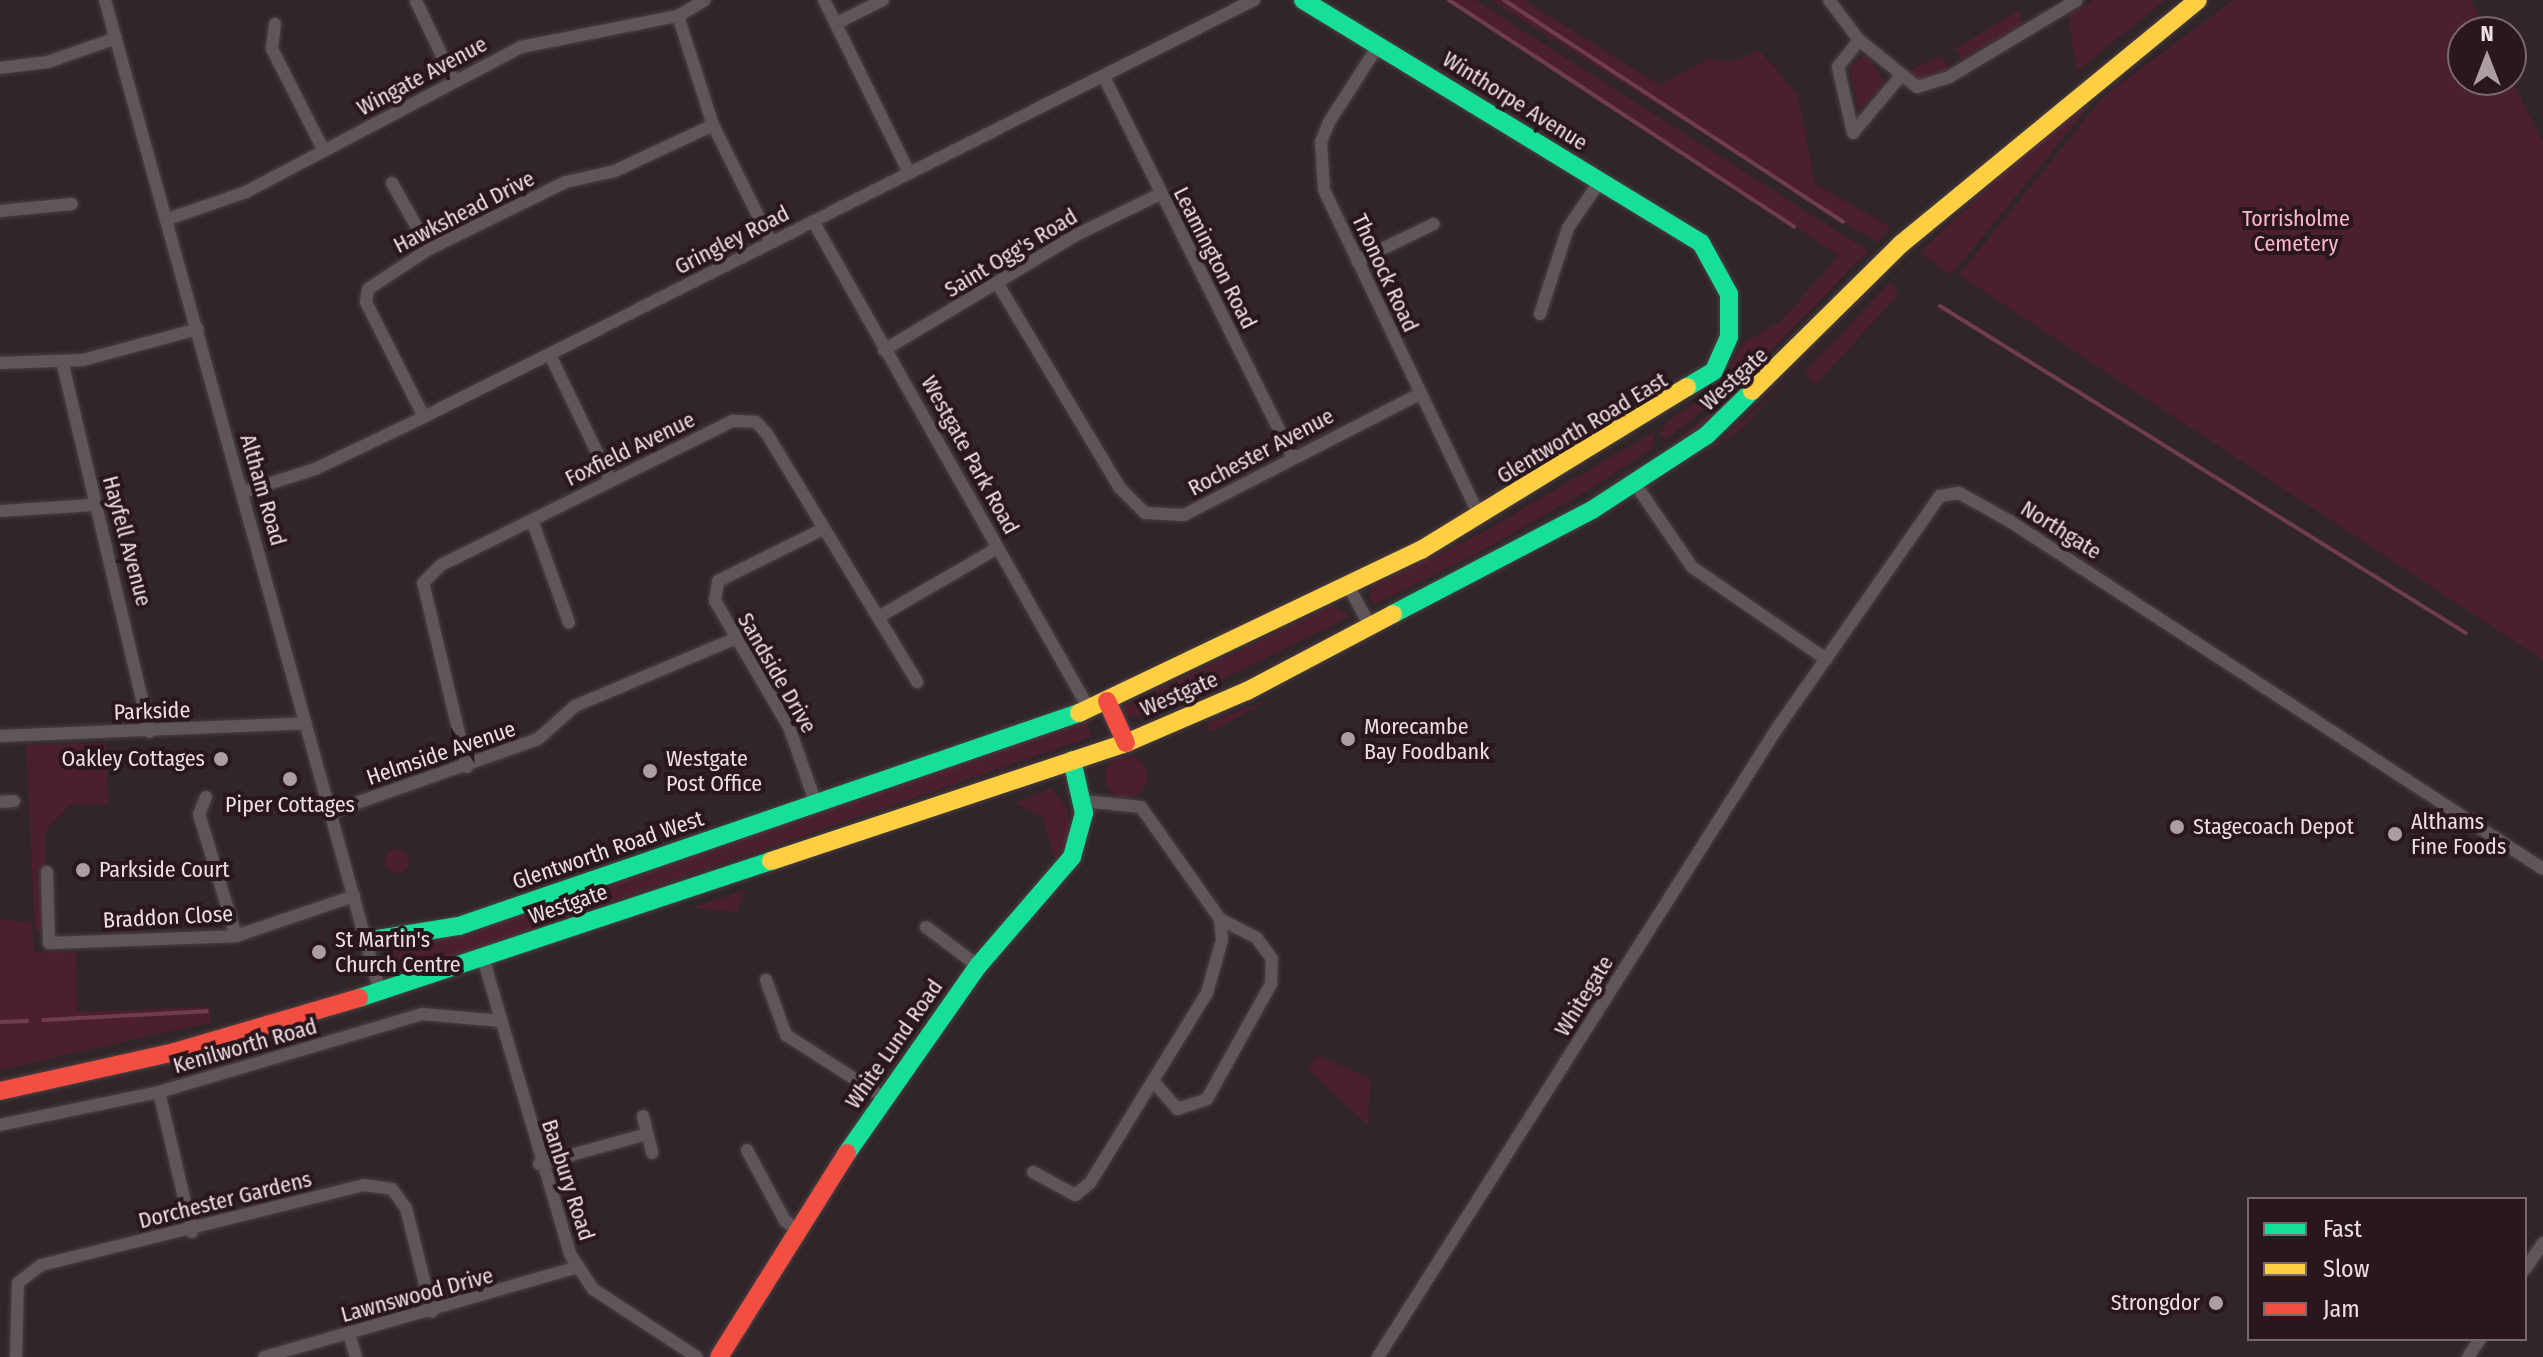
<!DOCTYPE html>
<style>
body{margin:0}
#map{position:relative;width:2543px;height:1357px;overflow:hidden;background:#302528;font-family:"Fira Sans Condensed",sans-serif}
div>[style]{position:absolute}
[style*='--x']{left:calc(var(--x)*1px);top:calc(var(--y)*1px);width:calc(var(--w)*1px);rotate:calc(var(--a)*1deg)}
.green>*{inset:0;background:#4b1f2f}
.round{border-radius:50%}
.stream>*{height:4px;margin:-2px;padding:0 2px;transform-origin:2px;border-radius:2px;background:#6f3d4e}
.roads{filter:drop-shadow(0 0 2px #4a4144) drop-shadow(0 0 2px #4a4144)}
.street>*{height:12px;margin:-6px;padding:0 6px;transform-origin:6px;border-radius:6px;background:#5e5659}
.fast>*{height:18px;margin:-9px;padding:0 9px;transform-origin:9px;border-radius:9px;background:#16e098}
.slow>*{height:18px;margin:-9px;padding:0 9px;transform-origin:9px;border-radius:9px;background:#ffcf43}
.jam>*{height:18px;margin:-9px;padding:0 9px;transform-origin:9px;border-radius:9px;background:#f24e42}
.dots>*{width:22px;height:22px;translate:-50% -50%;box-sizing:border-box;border:4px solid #2a171d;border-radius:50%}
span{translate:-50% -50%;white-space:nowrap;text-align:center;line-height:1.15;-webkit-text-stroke:8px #2a171d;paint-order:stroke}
.street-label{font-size:22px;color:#ecdfe2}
.park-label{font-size:22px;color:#fdb6cb}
.poi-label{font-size:22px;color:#ecdfe2}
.left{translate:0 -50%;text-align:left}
.right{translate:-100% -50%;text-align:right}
.legend{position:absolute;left:2247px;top:1197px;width:280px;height:144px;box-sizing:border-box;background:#2a171d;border:2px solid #78676c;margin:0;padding:10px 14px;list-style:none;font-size:24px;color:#ecdfe2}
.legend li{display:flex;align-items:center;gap:16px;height:40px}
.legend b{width:40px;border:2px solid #78676c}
.north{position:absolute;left:2447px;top:16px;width:80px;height:80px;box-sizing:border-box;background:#2a171d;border:2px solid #78676c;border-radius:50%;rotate:0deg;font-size:22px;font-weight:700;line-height:32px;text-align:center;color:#ecdfe2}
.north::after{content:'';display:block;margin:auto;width:28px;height:36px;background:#aa9ea1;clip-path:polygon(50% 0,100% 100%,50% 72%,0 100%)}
</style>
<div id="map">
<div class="green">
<div style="clip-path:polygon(1447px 0,1475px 0,1868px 251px,1741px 381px,1665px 440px,1660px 434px,1667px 422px,1718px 387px,1743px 343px,1781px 321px,1839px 255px)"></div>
<div style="clip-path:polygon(1491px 0,1524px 0,1659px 85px,1709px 59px,1731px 62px,1759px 50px,1798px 95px,1815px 184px,1890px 227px,1878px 243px)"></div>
<div style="clip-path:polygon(2094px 0,2165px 0,2077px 71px,2068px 15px)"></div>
<div style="clip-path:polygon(2233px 0,2471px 0,2487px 32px,2463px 32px,2463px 80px,2511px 79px,2543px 142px,2543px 660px,1959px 275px,2104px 96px)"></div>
<div style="clip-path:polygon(2019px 10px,2021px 25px,1961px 59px,1955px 49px)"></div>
<div style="clip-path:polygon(1866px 54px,1885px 83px,1859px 111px,1849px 67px)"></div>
<div style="clip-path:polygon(1942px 56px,1950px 70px,1929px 79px,1913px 78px,1905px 72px)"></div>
<div style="clip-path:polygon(2090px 105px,1951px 275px,1920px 252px,2063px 116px)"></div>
<div style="clip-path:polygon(1867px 264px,1718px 414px,1664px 452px,1770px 361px)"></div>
<div style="clip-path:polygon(1891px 282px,1899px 294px,1815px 385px,1805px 372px)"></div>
<div style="clip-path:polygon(1871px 290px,1740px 430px,1703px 456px,1767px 399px)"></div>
<div style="clip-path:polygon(1654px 432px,1651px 449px,1593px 487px,1485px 549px,1373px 605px,1370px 599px,1372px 586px,1487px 530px)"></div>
<div style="clip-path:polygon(1333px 605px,1349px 617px,1187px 697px,1140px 717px,1120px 716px,1124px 706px)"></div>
<div style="clip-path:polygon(1276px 697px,1213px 730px,1206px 730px,1210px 722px)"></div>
<div style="clip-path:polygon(1085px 716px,1091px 737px,405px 973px,388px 966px,384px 954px,390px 943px)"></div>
<div style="clip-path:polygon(106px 743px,108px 804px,70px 804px,46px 830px,43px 931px,35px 931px,26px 745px)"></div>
<div class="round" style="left:1105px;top:756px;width:42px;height:42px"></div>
<div style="clip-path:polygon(1051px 788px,1067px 808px,1071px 833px,1055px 861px,1043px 817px,1015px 803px)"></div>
<div class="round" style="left:385px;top:849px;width:24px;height:24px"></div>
<div style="clip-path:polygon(745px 890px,737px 912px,692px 908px)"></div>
<div style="clip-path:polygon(0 919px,32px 923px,34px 952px,76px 952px,77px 1012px,209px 1007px,211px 1022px,0 1070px)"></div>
<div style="clip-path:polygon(1318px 1055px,1370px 1079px,1368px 1126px,1309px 1070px)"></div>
</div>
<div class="stream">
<div style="--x:1449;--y:0;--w:413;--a:33.3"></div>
<div style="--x:1504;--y:0;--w:405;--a:33.2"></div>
<div style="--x:1940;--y:306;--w:619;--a:31.87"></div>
<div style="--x:43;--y:1020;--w:164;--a:-3.1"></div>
<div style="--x:0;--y:1022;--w:27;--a:-2"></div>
</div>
<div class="roads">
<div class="street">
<div style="--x:105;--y:0;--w:1029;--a:74.51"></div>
<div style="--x:824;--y:0;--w:193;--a:63.8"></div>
<div style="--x:1829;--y:0;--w:50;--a:53.1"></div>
<div style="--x:1859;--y:40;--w:75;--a:39"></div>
<div style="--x:1917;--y:87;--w:34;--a:-17"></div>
<div style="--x:1949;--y:77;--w:149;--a:-31"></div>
<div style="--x:416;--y:1;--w:89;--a:64.6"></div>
<div style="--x:678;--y:16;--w:114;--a:72.2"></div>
<div style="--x:713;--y:125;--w:131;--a:63.6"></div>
<div style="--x:839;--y:22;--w:49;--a:-26.6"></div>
<div style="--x:275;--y:24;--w:25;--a:97"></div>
<div style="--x:272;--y:49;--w:114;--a:63"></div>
<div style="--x:1378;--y:46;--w:90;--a:122.8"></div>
<div style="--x:1329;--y:122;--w:22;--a:112"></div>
<div style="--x:1321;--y:142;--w:48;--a:86.4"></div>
<div style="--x:1324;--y:190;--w:362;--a:64.5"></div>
<div style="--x:0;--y:68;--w:48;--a:-7.1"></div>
<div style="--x:48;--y:62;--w:72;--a:-19.4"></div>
<div style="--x:1104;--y:77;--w:423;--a:63.6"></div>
<div style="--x:1853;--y:133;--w:68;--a:-102.8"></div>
<div style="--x:1838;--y:67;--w:34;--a:-52"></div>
<div style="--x:1853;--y:133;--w:72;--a:-50.1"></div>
<div style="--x:392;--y:183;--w:76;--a:60.7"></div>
<div style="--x:0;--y:211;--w:72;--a:-5.6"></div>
<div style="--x:168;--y:219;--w:83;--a:-19.1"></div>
<div style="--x:246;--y:192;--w:311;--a:-27.8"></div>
<div style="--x:521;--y:47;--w:160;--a:-11.2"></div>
<div style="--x:678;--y:16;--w:31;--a:-31"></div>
<div style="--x:813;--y:221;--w:561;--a:60.51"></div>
<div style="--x:1357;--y:261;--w:85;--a:-25.7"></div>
<div style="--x:999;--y:286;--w:235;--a:59.1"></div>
<div style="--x:1120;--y:488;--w:35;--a:45"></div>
<div style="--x:1145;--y:513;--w:39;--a:3"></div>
<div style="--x:1184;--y:515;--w:264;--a:-27.2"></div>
<div style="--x:1540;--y:314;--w:90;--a:-72"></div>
<div style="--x:1568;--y:228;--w:57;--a:-55.8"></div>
<div style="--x:884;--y:350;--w:224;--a:-30.9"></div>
<div style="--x:1076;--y:235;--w:93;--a:-26"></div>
<div style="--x:550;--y:355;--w:140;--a:64.2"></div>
<div style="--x:62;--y:361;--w:381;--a:76.7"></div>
<div style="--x:0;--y:363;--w:83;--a:-2.1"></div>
<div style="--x:83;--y:360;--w:119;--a:-15.1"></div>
<div style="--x:424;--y:417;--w:129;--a:-116.8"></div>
<div style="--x:366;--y:302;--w:13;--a:-81"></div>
<div style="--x:368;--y:289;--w:73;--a:-33.3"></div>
<div style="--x:429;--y:249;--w:153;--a:-26.1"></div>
<div style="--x:566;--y:182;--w:50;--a:-12.7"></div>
<div style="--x:615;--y:171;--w:108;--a:-25.1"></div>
<div style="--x:1636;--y:485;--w:99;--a:55.7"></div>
<div style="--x:1692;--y:567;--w:163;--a:34.5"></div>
<div style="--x:243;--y:492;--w:76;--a:-17.7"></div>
<div style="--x:315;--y:469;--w:121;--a:-25.5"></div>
<div style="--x:424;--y:417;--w:929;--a:-26.68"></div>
<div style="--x:0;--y:511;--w:96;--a:-3.6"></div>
<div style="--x:532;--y:520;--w:109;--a:70.2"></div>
<div style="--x:1349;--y:587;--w:47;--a:61.8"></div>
<div style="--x:882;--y:615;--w:129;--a:-30.1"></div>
<div style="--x:0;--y:736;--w:306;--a:-2.4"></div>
<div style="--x:467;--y:767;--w:189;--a:-103.4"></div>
<div style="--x:423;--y:583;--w:25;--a:-45"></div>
<div style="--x:441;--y:565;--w:326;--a:-26.3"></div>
<div style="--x:733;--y:421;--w:23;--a:2"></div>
<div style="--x:756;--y:422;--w:16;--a:47"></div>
<div style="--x:767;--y:434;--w:290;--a:58.8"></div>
<div style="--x:206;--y:797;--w:18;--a:112"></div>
<div style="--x:199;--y:814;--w:127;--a:73.1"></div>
<div style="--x:0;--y:802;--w:14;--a:-4"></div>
<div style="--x:816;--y:804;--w:82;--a:-109.3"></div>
<div style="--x:789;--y:727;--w:146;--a:-120.4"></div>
<div style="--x:715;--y:601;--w:20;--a:-81"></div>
<div style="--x:718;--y:581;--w:117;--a:-26.3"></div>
<div style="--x:331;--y:812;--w:219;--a:-19.4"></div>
<div style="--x:538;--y:739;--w:50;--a:-41.7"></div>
<div style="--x:575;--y:706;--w:170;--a:-22.8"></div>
<div style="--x:47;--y:872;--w:71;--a:88.4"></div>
<div style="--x:49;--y:943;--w:187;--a:-2.1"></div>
<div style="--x:236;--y:936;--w:125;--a:-18.7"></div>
<div style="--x:926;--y:927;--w:65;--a:36.9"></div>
<div style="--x:483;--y:958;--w:309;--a:73.6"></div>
<div style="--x:570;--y:1254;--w:42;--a:56.7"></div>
<div style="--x:593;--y:1289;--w:124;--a:33.2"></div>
<div style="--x:766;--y:980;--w:59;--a:70"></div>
<div style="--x:786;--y:1035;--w:115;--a:32.6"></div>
<div style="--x:1153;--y:1081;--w:37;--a:49"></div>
<div style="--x:1177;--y:1109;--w:32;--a:-18"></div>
<div style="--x:1207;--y:1099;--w:132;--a:-60.9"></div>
<div style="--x:1271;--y:984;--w:25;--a:-88"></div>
<div style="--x:1272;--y:959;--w:26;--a:-126"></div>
<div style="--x:1257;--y:938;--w:42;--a:-152.8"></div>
<div style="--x:159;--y:1092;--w:144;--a:76.7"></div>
<div style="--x:643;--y:1116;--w:38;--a:76"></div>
<div style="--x:0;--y:1125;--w:162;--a:-11.7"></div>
<div style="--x:159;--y:1092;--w:274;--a:-16.5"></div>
<div style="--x:422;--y:1014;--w:79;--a:5.1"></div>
<div style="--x:747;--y:1150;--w:81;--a:61.8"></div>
<div style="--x:785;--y:1221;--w:18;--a:34"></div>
<div style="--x:539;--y:1164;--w:112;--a:-15.5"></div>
<div style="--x:1033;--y:1172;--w:48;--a:28.7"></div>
<div style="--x:1075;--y:1195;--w:19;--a:-39"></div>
<div style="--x:1090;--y:1183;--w:223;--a:-58.4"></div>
<div style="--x:1207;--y:993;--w:55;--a:-74.2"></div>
<div style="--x:1222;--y:940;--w:21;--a:-95"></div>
<div style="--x:1220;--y:919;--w:137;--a:-125.2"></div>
<div style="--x:1141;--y:807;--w:58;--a:-174.1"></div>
<div style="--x:2525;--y:1269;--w:32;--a:-55"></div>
<div style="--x:349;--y:1334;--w:24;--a:73"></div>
<div style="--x:16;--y:1357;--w:74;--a:-88.5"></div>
<div style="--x:18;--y:1283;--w:29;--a:-38"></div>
<div style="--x:41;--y:1265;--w:333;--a:-13.9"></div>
<div style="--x:364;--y:1185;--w:28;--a:8"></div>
<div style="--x:392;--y:1189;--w:24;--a:54"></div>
<div style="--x:406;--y:1208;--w:107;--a:76"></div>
<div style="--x:264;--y:1357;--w:327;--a:-16"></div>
<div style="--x:1378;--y:1357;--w:743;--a:-57.59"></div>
<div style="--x:1776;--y:730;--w:286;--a:-55"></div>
<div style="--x:1940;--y:496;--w:19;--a:-9"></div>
<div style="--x:1959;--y:493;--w:60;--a:29.1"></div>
<div style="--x:2011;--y:522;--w:635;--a:33.11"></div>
<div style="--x:2468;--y:1357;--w:22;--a:-56"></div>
</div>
<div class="fast">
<div style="--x:1303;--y:0;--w:466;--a:31.4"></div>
<div style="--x:1701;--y:243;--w:58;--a:61.2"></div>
<div style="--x:1729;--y:294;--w:43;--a:90"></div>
<div style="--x:1729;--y:337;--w:37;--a:114"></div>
<div style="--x:1714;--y:371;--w:31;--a:149"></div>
<div style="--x:1393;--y:614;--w:225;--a:-27.6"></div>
<div style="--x:1592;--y:510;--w:137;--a:-33.1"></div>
<div style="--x:1707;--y:435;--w:63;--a:-44.4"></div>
<div style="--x:366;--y:941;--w:94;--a:-9.2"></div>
<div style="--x:459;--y:926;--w:656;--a:-18.96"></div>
<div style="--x:359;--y:998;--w:434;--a:-18.4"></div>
<div style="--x:847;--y:1153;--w:228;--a:-55"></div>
<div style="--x:978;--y:966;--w:144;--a:-49.2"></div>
<div style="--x:1072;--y:857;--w:46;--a:-74.7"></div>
<div style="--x:1084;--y:813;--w:54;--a:-102.8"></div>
</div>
<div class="slow">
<div style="--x:1752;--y:391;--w:209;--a:-44.6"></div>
<div style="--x:1901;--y:244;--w:384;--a:-39.4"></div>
<div style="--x:1079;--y:713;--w:379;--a:-25.5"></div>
<div style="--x:1421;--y:550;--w:312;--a:-31.5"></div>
<div style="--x:771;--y:861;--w:374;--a:-18.4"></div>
<div style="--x:1126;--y:743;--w:132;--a:-23.3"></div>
<div style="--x:1247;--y:691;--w:165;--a:-27.8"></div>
</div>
<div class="jam">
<div style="--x:1107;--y:701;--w:46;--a:65.7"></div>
<div style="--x:0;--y:1091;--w:178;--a:-12.6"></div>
<div style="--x:174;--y:1052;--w:193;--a:-16.3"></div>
<div style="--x:719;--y:1357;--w:241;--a:-57.9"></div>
</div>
</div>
<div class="dots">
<div style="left:1348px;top:739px;background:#aa9ea1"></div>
<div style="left:221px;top:759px;background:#aa9ea1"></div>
<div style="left:650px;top:771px;background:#aa9ea1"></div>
<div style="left:290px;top:779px;background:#aa9ea1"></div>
<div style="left:2177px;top:827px;background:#aa9ea1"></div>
<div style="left:2395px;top:834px;background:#aa9ea1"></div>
<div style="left:83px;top:870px;background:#aa9ea1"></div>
<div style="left:319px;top:952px;background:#aa9ea1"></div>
<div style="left:2216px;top:1303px;background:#aa9ea1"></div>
</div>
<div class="street-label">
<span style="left:422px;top:76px;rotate:-28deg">Wingate Avenue</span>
<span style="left:1515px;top:101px;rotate:32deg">Winthorpe Avenue</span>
<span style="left:464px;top:212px;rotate:-27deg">Hawkshead Drive</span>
<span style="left:732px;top:240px;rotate:-27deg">Gringley Road</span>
<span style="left:1011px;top:253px;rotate:-31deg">Saint Ogg's Road</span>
<span style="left:1215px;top:258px;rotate:63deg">Leamington Road</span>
<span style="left:1385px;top:273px;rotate:65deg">Thonock Road</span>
<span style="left:1734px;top:379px;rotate:-42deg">Westgate</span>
<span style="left:1582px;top:428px;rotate:-31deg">Glentworth Road East</span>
<span style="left:630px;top:449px;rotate:-26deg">Foxfield Avenue</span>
<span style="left:1261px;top:452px;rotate:-28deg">Rochester Avenue</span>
<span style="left:970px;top:455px;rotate:61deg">Westgate Park Road</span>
<span style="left:263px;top:490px;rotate:74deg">Altham Road</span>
<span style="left:2061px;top:530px;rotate:32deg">Northgate</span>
<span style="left:127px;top:541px;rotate:75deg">Hayfell Avenue</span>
<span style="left:777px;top:673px;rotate:60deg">Sandside Drive</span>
<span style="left:1179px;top:694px;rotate:-23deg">Westgate</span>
<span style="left:152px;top:711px;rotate:-2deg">Parkside</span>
<span style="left:441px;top:753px;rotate:-19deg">Helmside Avenue</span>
<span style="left:608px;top:850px;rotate:-19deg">Glentworth Road West</span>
<span style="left:568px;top:904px;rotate:-19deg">Westgate</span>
<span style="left:168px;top:917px;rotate:-3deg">Braddon Close</span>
<span style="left:1584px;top:996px;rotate:-58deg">Whitegate</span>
<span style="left:894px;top:1044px;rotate:-55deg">White Lund Road</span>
<span style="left:245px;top:1046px;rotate:-16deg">Kenilworth Road</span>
<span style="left:568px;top:1180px;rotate:72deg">Banbury Road</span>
<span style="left:225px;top:1200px;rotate:-14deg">Dorchester Gardens</span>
<span style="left:417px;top:1295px;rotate:-15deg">Lawnswood Drive</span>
</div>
<div class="park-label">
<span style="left:2296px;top:231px">Torrisholme<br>Cemetery</span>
</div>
<div class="poi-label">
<span class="left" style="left:1364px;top:739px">Morecambe<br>Bay Foodbank</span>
<span class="left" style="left:666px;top:771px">Westgate<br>Post Office</span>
<span class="right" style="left:205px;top:759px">Oakley Cottages</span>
<span style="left:290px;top:805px">Piper Cottages</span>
<span class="left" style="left:2411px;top:834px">Althams<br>Fine Foods</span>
<span class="left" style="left:2193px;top:827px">Stagecoach Depot</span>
<span class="left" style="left:99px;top:870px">Parkside Court</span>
<span class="left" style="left:335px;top:952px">St Martin's<br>Church Centre</span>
<span class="right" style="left:2200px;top:1303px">Strongdor</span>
</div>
<ul class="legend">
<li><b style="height:10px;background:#16e098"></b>Fast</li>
<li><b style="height:10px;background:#ffcf43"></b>Slow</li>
<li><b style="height:10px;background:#f24e42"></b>Jam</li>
</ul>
<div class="north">N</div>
</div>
